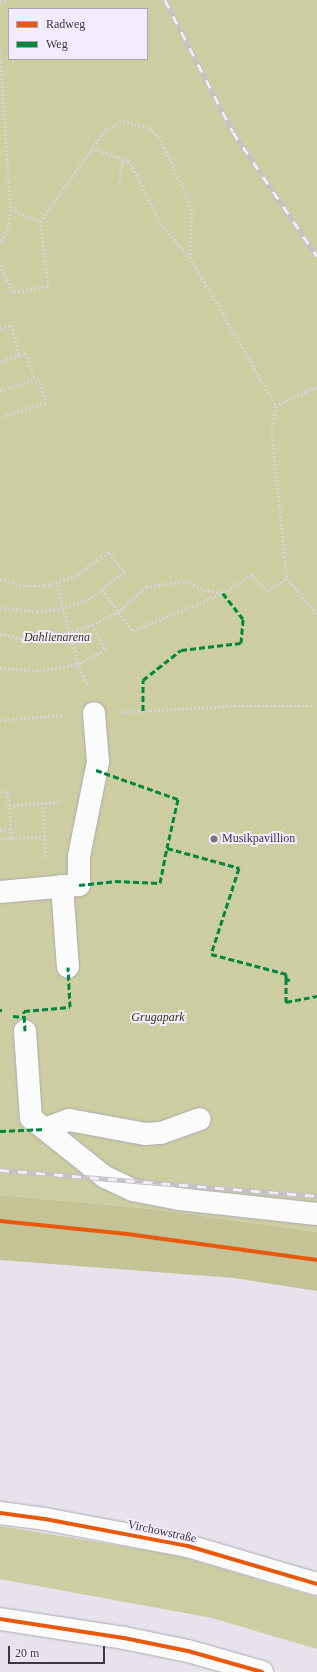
<!DOCTYPE html>
<meta charset="utf-8">
<style>
body{margin:0}
#map{position:relative;width:317px;height:1672px;overflow:hidden;background:#e7e2ec;font-family:"Times New Roman",serif}
div>[style]{position:absolute}
[style*='--x']{left:calc(var(--x)*1px);top:calc(var(--y)*1px);width:calc(var(--w)*1px);rotate:calc(var(--a)*1deg)}
.green>*{inset:0;background:#cdcda2}
.forest>*{inset:0;background:#c4c395}
.path>*{height:2.5px;margin-top:-1.25px;transform-origin:0;background:repeating-linear-gradient(90deg,#d4d3d5 0 2px,transparent 0 4px)}
.roads{filter:drop-shadow(0 0 1px #aeaab2) drop-shadow(0 0 1px #aeaab2)}
.minor>*{height:22px;margin:-11px;padding:0 11px;transform-origin:11px;border-radius:11px;background:#fbfbfc}
.rail>*{height:4.5px;margin-top:-2.25px;transform-origin:0;background:repeating-linear-gradient(90deg,#f5ebfe 0 9px,#c3c2c5 0 18px);box-sizing:border-box;border-block:1px solid #c3c2c5}
.quiet>*{height:3px;margin-top:-1.5px;transform-origin:0;background:repeating-linear-gradient(90deg,#00873e 0 6px,transparent 0 9px)}
.cycleway>*{height:4px;margin:-2px;padding:0 2px;transform-origin:2px;border-radius:2px;background:#e8590c}
.dots>*{width:11px;height:11px;translate:-50% -50%;box-sizing:border-box;border:2px solid #f5ebfe;border-radius:50%}
span{translate:-50% -50%;white-space:nowrap;text-align:center;line-height:1.15;-webkit-text-stroke:4px #f5ebfe;paint-order:stroke}
.park-label{font-size:12px;color:#373811;font-style:italic}
.poi-label{font-size:12px;color:#3c383f}
.left{translate:0 -50%;text-align:left}
.street-label{font-size:12px;color:#3c383f}
.legend{position:absolute;left:8px;top:8px;width:140px;height:52px;box-sizing:border-box;background:#f5ebfe;border:1px solid #aba3b2;margin:0;padding:5px 7px;list-style:none;font-size:12px;color:#3c383f}
.legend li{display:flex;align-items:center;gap:8px;height:20px}
.legend b{width:20px;border:1px solid #aba3b2}
.scale{position:absolute;left:8px;top:1646px;width:97px;height:18px;box-sizing:border-box;border:2px solid #3c383f;border-top:0;padding-left:5px;font-size:12px;line-height:14px;white-space:nowrap;color:#3c383f;-webkit-text-stroke:3px #f5ebfe;paint-order:stroke}
</style>
<div id="map">
<div class="green">
<div style="clip-path:polygon(evenodd,0 0,317px 0,317px 1232px,154px 1209px,0 1195px,0 0,9px 9px,147px 9px,147px 59px,9px 59px,9px 9px)"></div>
<div style="clip-path:polygon(0 1526px,176px 1555px,317px 1597px,317px 1649px,212px 1618px,0 1579px)"></div>
</div>
<div class="forest">
<div style="clip-path:polygon(0 1195px,154px 1209px,317px 1232px,317px 1291px,234px 1278px,0 1260px)"></div>
</div>
<div class="path">
<div style="--x:0;--y:2;--w:6;--a:-18"></div>
<div style="--x:0;--y:50;--w:160;--a:86.1"></div>
<div style="--x:11;--y:210;--w:15;--a:98"></div>
<div style="--x:9;--y:225;--w:21;--a:115"></div>
<div style="--x:91;--y:148;--w:40;--a:18"></div>
<div style="--x:129;--y:160;--w:72;--a:63.4"></div>
<div style="--x:161;--y:224;--w:44;--a:48.7"></div>
<div style="--x:119;--y:184;--w:22;--a:-82"></div>
<div style="--x:122;--y:162;--w:6;--a:-18"></div>
<div style="--x:11;--y:210;--w:31;--a:22"></div>
<div style="--x:40;--y:222;--w:113;--a:-54.8"></div>
<div style="--x:105;--y:130;--w:20;--a:-27"></div>
<div style="--x:123;--y:121;--w:28;--a:15"></div>
<div style="--x:150;--y:128;--w:16;--a:47"></div>
<div style="--x:161;--y:140;--w:63;--a:65.5"></div>
<div style="--x:187;--y:197;--w:17;--a:73"></div>
<div style="--x:192;--y:213;--w:44;--a:92.6"></div>
<div style="--x:190;--y:257;--w:172;--a:60"></div>
<div style="--x:0;--y:265;--w:30;--a:63"></div>
<div style="--x:14;--y:292;--w:35;--a:-10"></div>
<div style="--x:48;--y:286;--w:64;--a:-97.1"></div>
<div style="--x:0;--y:328;--w:12;--a:-14"></div>
<div style="--x:12;--y:325;--w:32;--a:76"></div>
<div style="--x:20;--y:356;--w:21;--a:163"></div>
<div style="--x:20;--y:356;--w:7;--a:-27"></div>
<div style="--x:26;--y:353;--w:28;--a:71"></div>
<div style="--x:317;--y:387;--w:45;--a:155.1"></div>
<div style="--x:276;--y:406;--w:26;--a:99"></div>
<div style="--x:272;--y:432;--w:147;--a:84.1"></div>
<div style="--x:287;--y:578;--w:48;--a:51"></div>
<div style="--x:0;--y:390;--w:41;--a:-15.8"></div>
<div style="--x:39;--y:379;--w:25;--a:74"></div>
<div style="--x:46;--y:403;--w:48;--a:163.1"></div>
<div style="--x:0;--y:579;--w:27;--a:15"></div>
<div style="--x:26;--y:586;--w:18;--a:0"></div>
<div style="--x:44;--y:586;--w:28;--a:-17"></div>
<div style="--x:71;--y:578;--w:19;--a:-32"></div>
<div style="--x:87;--y:568;--w:17;--a:-40"></div>
<div style="--x:100;--y:557;--w:10;--a:-24"></div>
<div style="--x:109;--y:553;--w:25;--a:50"></div>
<div style="--x:125;--y:572;--w:44;--a:142.4"></div>
<div style="--x:90;--y:599;--w:29;--a:160"></div>
<div style="--x:63;--y:609;--w:25;--a:173"></div>
<div style="--x:38;--y:612;--w:38;--a:-174"></div>
<div style="--x:102;--y:590;--w:51;--a:52.9"></div>
<div style="--x:133;--y:631;--w:98;--a:-22.9"></div>
<div style="--x:223;--y:593;--w:34;--a:-34"></div>
<div style="--x:251;--y:574;--w:23;--a:47"></div>
<div style="--x:267;--y:591;--w:24;--a:-33"></div>
<div style="--x:92;--y:625;--w:29;--a:-27"></div>
<div style="--x:118;--y:612;--w:38;--a:-42"></div>
<div style="--x:146;--y:587;--w:40;--a:-8.5"></div>
<div style="--x:186;--y:581;--w:20;--a:27"></div>
<div style="--x:204;--y:590;--w:18;--a:9"></div>
<div style="--x:0;--y:634;--w:21;--a:11"></div>
<div style="--x:21;--y:638;--w:32;--a:-2"></div>
<div style="--x:53;--y:637;--w:41;--a:-17.1"></div>
<div style="--x:92;--y:625;--w:29;--a:61"></div>
<div style="--x:106;--y:650;--w:31;--a:153"></div>
<div style="--x:78;--y:664;--w:23;--a:65"></div>
<div style="--x:0;--y:668;--w:39;--a:4"></div>
<div style="--x:39;--y:671;--w:40;--a:-10"></div>
<div style="--x:78;--y:664;--w:85;--a:-105"></div>
<div style="--x:122;--y:712;--w:108;--a:-3.2"></div>
<div style="--x:230;--y:706;--w:87;--a:0"></div>
<div style="--x:0;--y:720;--w:65;--a:-4.4"></div>
<div style="--x:0;--y:792;--w:8;--a:0"></div>
<div style="--x:8;--y:792;--w:13;--a:86"></div>
<div style="--x:9;--y:805;--w:52;--a:-3.3"></div>
<div style="--x:43;--y:803;--w:56;--a:86.9"></div>
<div style="--x:0;--y:830;--w:10;--a:-6"></div>
<div style="--x:11;--y:838;--w:34;--a:-2"></div>
<div style="--x:0;--y:839;--w:11;--a:-5"></div>
<div style="--x:11;--y:838;--w:33;--a:-93"></div>
</div>
<div class="roads">
<div class="minor">
<div style="--x:62;--y:886;--w:81;--a:85.8"></div>
<div style="--x:0;--y:892;--w:79;--a:-5.1"></div>
<div style="--x:79;--y:885;--w:29;--a:-90"></div>
<div style="--x:79;--y:856;--w:96;--a:-78.6"></div>
<div style="--x:98;--y:762;--w:49;--a:-94.7"></div>
<div style="--x:25;--y:1031;--w:87;--a:86.1"></div>
<div style="--x:31;--y:1118;--w:95;--a:38.6"></div>
<div style="--x:105;--y:1177;--w:31;--a:25"></div>
<div style="--x:133;--y:1190;--w:47;--a:11.1"></div>
<div style="--x:179;--y:1199;--w:139;--a:6.2"></div>
<div style="--x:45;--y:1129;--w:26;--a:-21"></div>
<div style="--x:69;--y:1120;--w:77;--a:10.4"></div>
<div style="--x:145;--y:1134;--w:16;--a:-4"></div>
<div style="--x:161;--y:1133;--w:41;--a:-19.7"></div>
<div style="--x:0;--y:1513;--w:45;--a:7.6"></div>
<div style="--x:45;--y:1519;--w:146;--a:10.7"></div>
<div style="--x:188;--y:1546;--w:134;--a:16.4"></div>
<div style="--x:0;--y:1619;--w:125;--a:8.7"></div>
<div style="--x:124;--y:1638;--w:65;--a:11.5"></div>
<div style="--x:188;--y:1651;--w:77;--a:15.8"></div>
</div>
</div>
<div class="rail">
<div style="--x:165;--y:0;--w:148;--a:62.7"></div>
<div style="--x:233;--y:132;--w:150;--a:55.9"></div>
<div style="--x:0;--y:1170;--w:318;--a:4.7"></div>
</div>
<div class="quiet">
<div style="--x:143;--y:711;--w:31;--a:-90"></div>
<div style="--x:143;--y:680;--w:48;--a:-38.3"></div>
<div style="--x:181;--y:650;--w:60;--a:-6.7"></div>
<div style="--x:241;--y:643;--w:24;--a:-85"></div>
<div style="--x:243;--y:619;--w:33;--a:-128"></div>
<div style="--x:96;--y:770;--w:87;--a:19.5"></div>
<div style="--x:178;--y:799;--w:50;--a:102.7"></div>
<div style="--x:167;--y:848;--w:75;--a:15.5"></div>
<div style="--x:239;--y:868;--w:90;--a:108"></div>
<div style="--x:211;--y:954;--w:78;--a:14.9"></div>
<div style="--x:286;--y:974;--w:5;--a:90"></div>
<div style="--x:286;--y:979;--w:4;--a:14"></div>
<div style="--x:79;--y:885;--w:36;--a:-6"></div>
<div style="--x:115;--y:881;--w:45;--a:2.5"></div>
<div style="--x:160;--y:883;--w:36;--a:-79"></div>
<div style="--x:286;--y:979;--w:23;--a:90"></div>
<div style="--x:286;--y:1002;--w:32;--a:-11"></div>
<div style="--x:0;--y:1010;--w:2;--a:0"></div>
<div style="--x:13;--y:1016;--w:12;--a:5"></div>
<div style="--x:25;--y:1031;--w:20;--a:-93"></div>
<div style="--x:24;--y:1011;--w:46;--a:-5"></div>
<div style="--x:70;--y:1007;--w:40;--a:-92.9"></div>
<div style="--x:0;--y:1131;--w:45;--a:-2.5"></div>
</div>
<div class="cycleway">
<div style="--x:0;--y:1221;--w:128;--a:5.8"></div>
<div style="--x:127;--y:1234;--w:192;--a:7.8"></div>
<div style="--x:0;--y:1513;--w:45;--a:7.6"></div>
<div style="--x:45;--y:1519;--w:146;--a:10.7"></div>
<div style="--x:188;--y:1546;--w:134;--a:16.4"></div>
<div style="--x:0;--y:1619;--w:125;--a:8.7"></div>
<div style="--x:124;--y:1638;--w:65;--a:11.5"></div>
<div style="--x:188;--y:1651;--w:77;--a:15.8"></div>
</div>
<div class="dots">
<div style="left:214px;top:839px;background:#78747c"></div>
</div>
<div class="park-label">
<span style="left:57px;top:638px">Dahlienarena</span>
<span style="left:158px;top:1018px">Grugapark</span>
</div>
<div class="poi-label">
<span class="left" style="left:222px;top:839px">Musikpavillion</span>
</div>
<div class="street-label">
<span style="left:162px;top:1532px;rotate:12deg">Virchowstraße</span>
</div>
<ul class="legend">
<li><b style="height:5px;background:#e8590c"></b>Radweg</li>
<li><b style="height:5px;background:#00873e"></b>Weg</li>
</ul>
<div class="scale">20 m</div>
</div>
